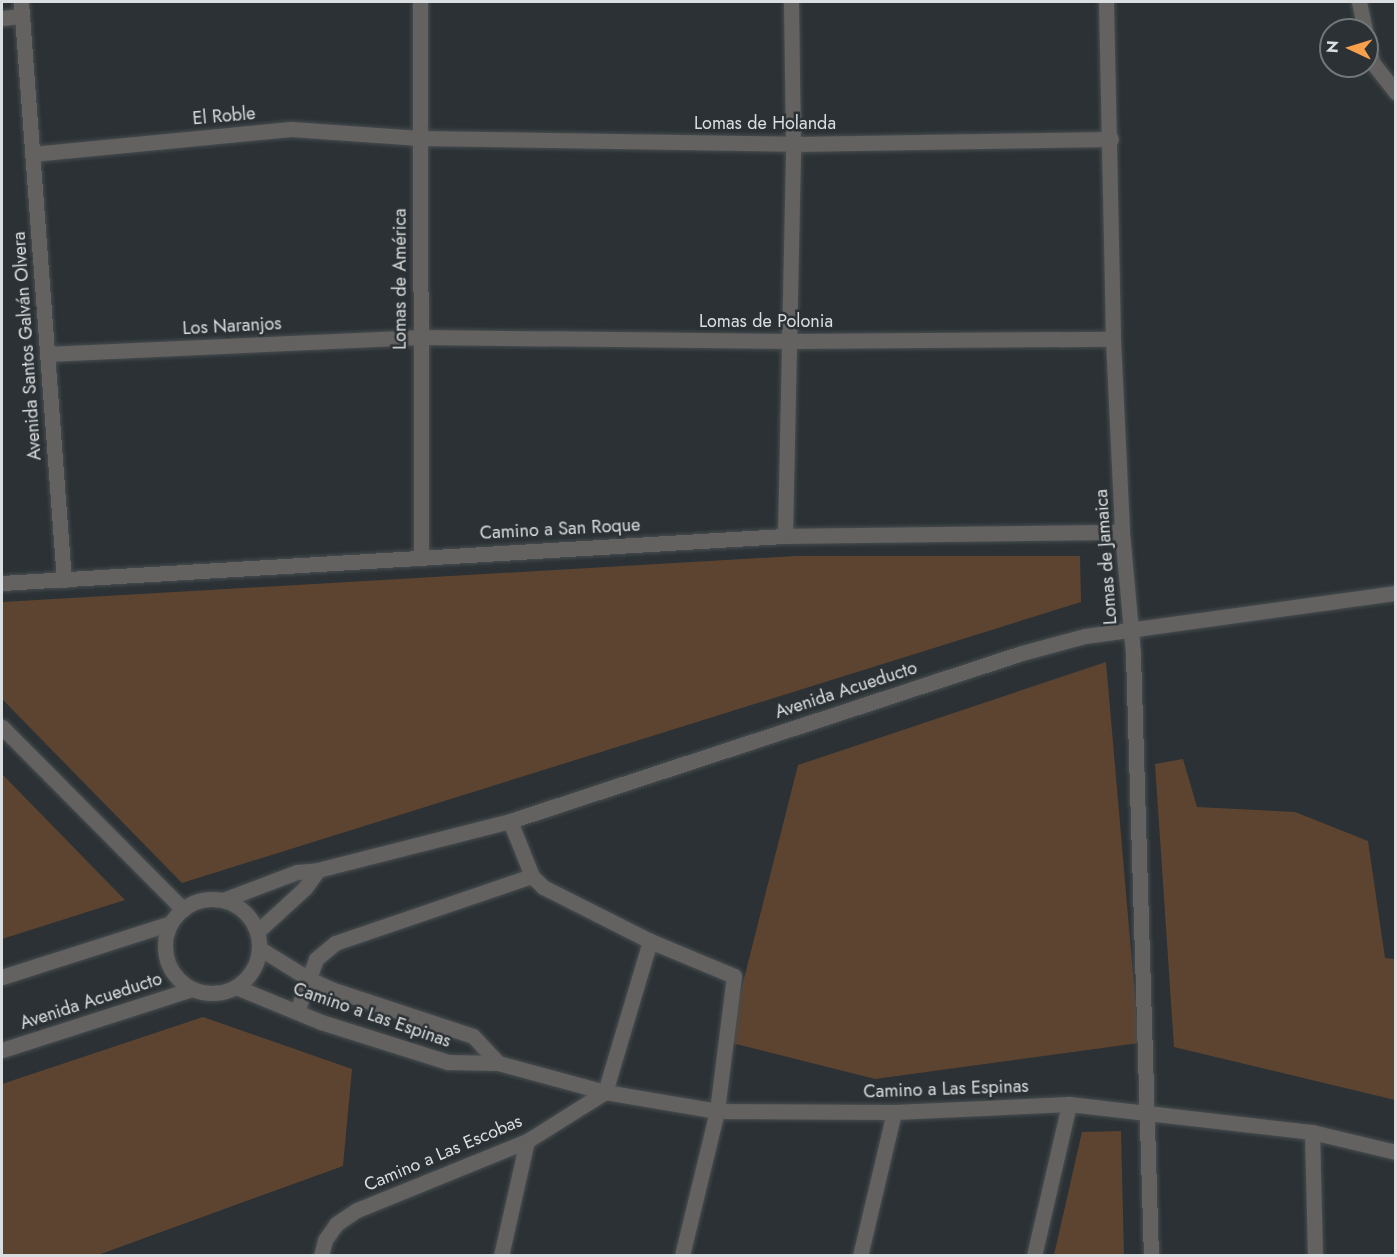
<!DOCTYPE html>
<meta charset="utf-8">
<style>
body{margin:0}
#map{position:relative;width:1397px;height:1257px;overflow:hidden;background:#2b3134;font-family:Jost,sans-serif}
div>[style]{position:absolute}
[style*='--x']{left:calc(var(--x)*1px);top:calc(var(--y)*1px);width:calc(var(--w)*1px);rotate:calc(var(--a)*1deg)}
.green>*{inset:0;background:#5d4430}
.roads{filter:drop-shadow(0 0 2px #474d50) drop-shadow(0 0 2px #474d50)}
.minor>*{height:15px;margin:-7.5px;padding:0 7.5px;transform-origin:7.5px;border-radius:7.5px;background:#646260}
.minor>.ring{margin:-7.5px;padding:0;box-sizing:content-box;background:none;border:15px solid #646260;border-radius:50%}
span{translate:-50% -50%;white-space:nowrap;text-align:center;line-height:1.15;-webkit-text-stroke:5px #2b3134;paint-order:stroke}
.street-label{font-size:18px;color:#dadee0}
.frame{position:absolute;inset:0;border:3px solid #dadee0;pointer-events:none}
.north{position:absolute;left:1319px;top:18px;width:60px;height:60px;box-sizing:border-box;background:#2b3134;border:2px solid #717679;border-radius:50%;rotate:274deg;font-size:16px;font-weight:700;line-height:24px;text-align:center;color:#dadee0}
.north::after{content:'';display:block;margin:auto;width:21px;height:27px;background:#f9a04d;clip-path:polygon(50% 0,100% 100%,50% 72%,0 100%)}
</style>
<div id="map">
<div class="green">
<div style="clip-path:polygon(796px 556px,1080px 556px,1081px 602px,182px 883px,2px 699px,2px 602px)"></div>
<div style="clip-path:polygon(1106px 662px,1139px 1043px,875px 1079px,728px 1042px,798px 765px)"></div>
<div style="clip-path:polygon(1183px 759px,1197px 807px,1295px 812px,1368px 841px,1385px 958px,1395px 959px,1395px 1100px,1174px 1047px,1155px 764px)"></div>
<div style="clip-path:polygon(2px 774px,125px 900px,2px 939px)"></div>
<div style="clip-path:polygon(203px 1017px,352px 1069px,343px 1166px,98px 1255px,2px 1255px,2px 1084px)"></div>
<div style="clip-path:polygon(1121px 1131px,1124px 1255px,1054px 1255px,1082px 1132px)"></div>
</div>
<div class="roads">
<div class="minor">
<div style="--x:21;--y:2;--w:580;--a:85.75"></div>
<div style="--x:420;--y:2;--w:554;--a:89.9"></div>
<div style="--x:1106;--y:2;--w:337;--a:88.8"></div>
<div style="--x:1113;--y:339;--w:193;--a:87.3"></div>
<div style="--x:1122;--y:532;--w:122;--a:84.8"></div>
<div style="--x:1133;--y:654;--w:602;--a:88.29"></div>
<div style="--x:1359;--y:2;--w:29;--a:78"></div>
<div style="--x:2;--y:18;--w:20;--a:-6"></div>
<div style="--x:1367;--y:40;--w:23;--a:77"></div>
<div style="--x:1372;--y:62;--w:39;--a:52"></div>
<div style="--x:32;--y:154;--w:260;--a:-5.5"></div>
<div style="--x:291;--y:129;--w:129;--a:4"></div>
<div style="--x:420;--y:138;--w:373;--a:0.9"></div>
<div style="--x:793;--y:144;--w:318;--a:-0.9"></div>
<div style="--x:47;--y:354;--w:372;--a:-2.6"></div>
<div style="--x:419;--y:337;--w:371;--a:0.6"></div>
<div style="--x:790;--y:341;--w:323;--a:-0.4"></div>
<div style="--x:785;--y:536;--w:392;--a:-88.8"></div>
<div style="--x:793;--y:144;--w:142;--a:-90.8"></div>
<div style="--x:2;--y:583;--w:784;--a:-3.44"></div>
<div style="--x:785;--y:536;--w:337;--a:-0.7"></div>
<div style="--x:2;--y:727;--w:257;--a:45.2"></div>
<div class="ring" style="left:165px;top:899px;width:79px;height:79px"></div>
<div style="--x:223;--y:900;--w:79;--a:-20.7"></div>
<div style="--x:297;--y:872;--w:21;--a:-5"></div>
<div style="--x:318;--y:870;--w:198;--a:-14.3"></div>
<div style="--x:510;--y:821;--w:539;--a:-18.17"></div>
<div style="--x:1022;--y:653;--w:65;--a:-15.1"></div>
<div style="--x:1085;--y:636;--w:314;--a:-7.9"></div>
<div style="--x:258;--y:931;--w:64;--a:-42.5"></div>
<div style="--x:305;--y:888;--w:22;--a:-54"></div>
<div style="--x:650;--y:941;--w:91;--a:22.6"></div>
<div style="--x:734;--y:976;--w:136;--a:97.2"></div>
<div style="--x:717;--y:1111;--w:149;--a:103.6"></div>
<div style="--x:259;--y:948;--w:59;--a:31.8"></div>
<div style="--x:309;--y:979;--w:27;--a:24"></div>
<div style="--x:334;--y:990;--w:146;--a:18.3"></div>
<div style="--x:473;--y:1036;--w:37;--a:47"></div>
<div style="--x:2;--y:977;--w:177;--a:-17.7"></div>
<div style="--x:236;--y:987;--w:92;--a:22.4"></div>
<div style="--x:321;--y:1022;--w:133;--a:17.5"></div>
<div style="--x:448;--y:1062;--w:50;--a:1.1"></div>
<div style="--x:498;--y:1063;--w:111;--a:15.2"></div>
<div style="--x:605;--y:1092;--w:114;--a:9.6"></div>
<div style="--x:717;--y:1111;--w:177;--a:0.3"></div>
<div style="--x:894;--y:1112;--w:175;--a:-2.6"></div>
<div style="--x:1069;--y:1104;--w:245;--a:6.6"></div>
<div style="--x:1312;--y:1132;--w:86;--a:13.4"></div>
<div style="--x:297;--y:1011;--w:55;--a:-69.9"></div>
<div style="--x:316;--y:959;--w:25;--a:-40"></div>
<div style="--x:335;--y:943;--w:208;--a:-18.8"></div>
<div style="--x:2;--y:1050;--w:200;--a:-17.8"></div>
<div style="--x:1312;--y:1132;--w:124;--a:88.6"></div>
<div style="--x:321;--y:1256;--w:16;--a:-76"></div>
<div style="--x:325;--y:1240;--w:19;--a:-55"></div>
<div style="--x:336;--y:1224;--w:25;--a:-34"></div>
<div style="--x:357;--y:1210;--w:183;--a:-22.1"></div>
<div style="--x:527;--y:1141;--w:92;--a:-32.1"></div>
<div style="--x:605;--y:1092;--w:158;--a:-73.4"></div>
<div style="--x:650;--y:941;--w:120;--a:-153.2"></div>
<div style="--x:543;--y:887;--w:16;--a:-135"></div>
<div style="--x:532;--y:876;--w:59;--a:-111.8"></div>
<div style="--x:501;--y:1256;--w:118;--a:-77.3"></div>
<div style="--x:860;--y:1256;--w:148;--a:-76.7"></div>
<div style="--x:1034;--y:1256;--w:156;--a:-77"></div>
</div>
</div>
<div class="street-label">
<span style="left:224px;top:116px;rotate:-5deg">El Roble</span>
<span style="left:765px;top:123px">Lomas de Holanda</span>
<span style="left:400px;top:279px;rotate:-90deg">Lomas de América</span>
<span style="left:766px;top:321px">Lomas de Polonia</span>
<span style="left:232px;top:326px;rotate:-3deg">Los Naranjos</span>
<span style="left:27px;top:346px;rotate:-94deg">Avenida Santos Galván Olvera</span>
<span style="left:560px;top:529px;rotate:-3deg">Camino a San Roque</span>
<span style="left:1106px;top:557px;rotate:-94deg">Lomas de Jamaica</span>
<span style="left:846px;top:690px;rotate:-18deg">Avenida Acueducto</span>
<span style="left:91px;top:1001px;rotate:-18deg">Avenida Acueducto</span>
<span style="left:372px;top:1015px;rotate:19deg">Camino a Las Espinas</span>
<span style="left:946px;top:1089px;rotate:-2deg">Camino a Las Espinas</span>
<span style="left:443px;top:1153px;rotate:-23deg">Camino a Las Escobas</span>
</div>
<div class="frame"></div>
<div class="north">N</div>
</div>
